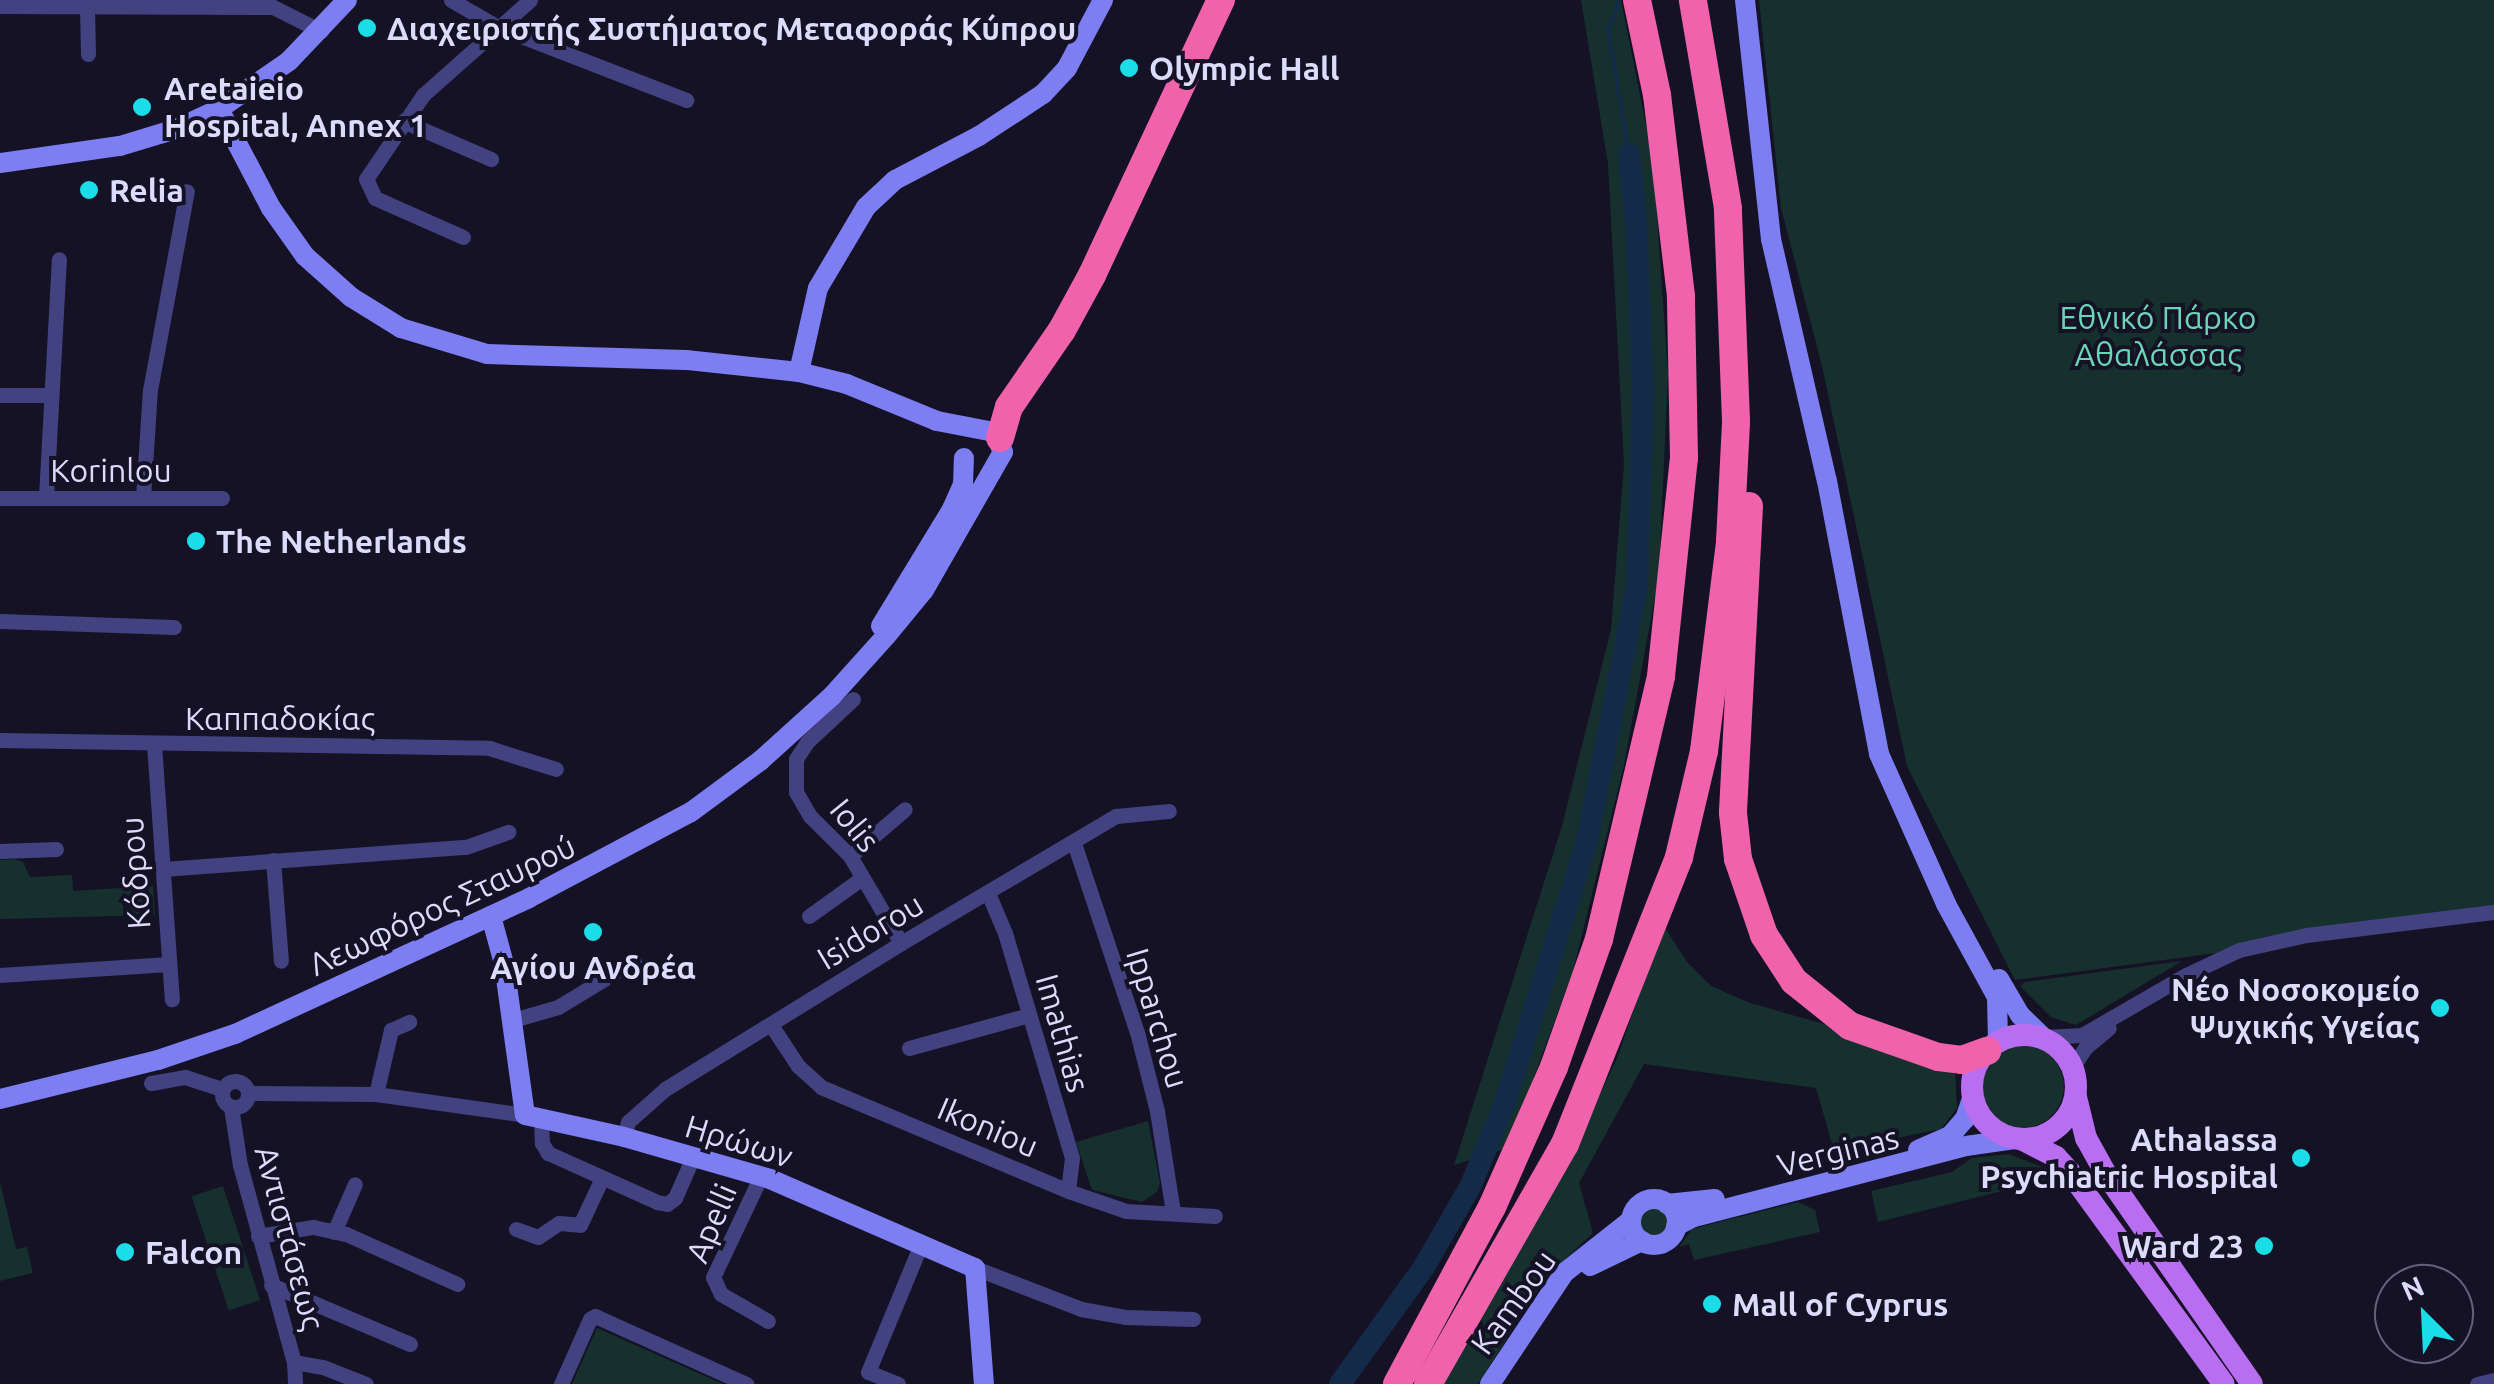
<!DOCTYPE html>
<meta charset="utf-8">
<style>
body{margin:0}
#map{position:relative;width:2494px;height:1384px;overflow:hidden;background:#151226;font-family:Ubuntu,sans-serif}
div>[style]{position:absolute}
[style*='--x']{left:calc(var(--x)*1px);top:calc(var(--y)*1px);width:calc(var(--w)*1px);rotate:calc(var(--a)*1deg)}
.green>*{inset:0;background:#16302e;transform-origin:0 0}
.round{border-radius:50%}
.stream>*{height:4px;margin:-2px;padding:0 2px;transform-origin:2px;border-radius:2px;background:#142a49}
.river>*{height:22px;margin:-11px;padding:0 11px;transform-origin:11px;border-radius:11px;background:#142a49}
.street>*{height:15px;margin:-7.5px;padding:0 7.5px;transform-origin:7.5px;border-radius:7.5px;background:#424281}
.street>.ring{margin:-7.5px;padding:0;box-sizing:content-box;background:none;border:15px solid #424281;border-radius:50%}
.secondary>*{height:20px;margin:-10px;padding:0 10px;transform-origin:10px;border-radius:10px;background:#7c7ef2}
.secondary>.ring{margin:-10px;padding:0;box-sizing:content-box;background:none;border:20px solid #7c7ef2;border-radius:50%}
.primary>*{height:22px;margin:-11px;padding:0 11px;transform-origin:11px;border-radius:11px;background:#b96df1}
.primary>.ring{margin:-11px;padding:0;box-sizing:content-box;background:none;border:22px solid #b96df1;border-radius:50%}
.highway>*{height:28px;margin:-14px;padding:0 14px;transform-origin:14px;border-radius:14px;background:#f062ac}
.dots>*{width:28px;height:28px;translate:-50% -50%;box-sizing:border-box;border:5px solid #151226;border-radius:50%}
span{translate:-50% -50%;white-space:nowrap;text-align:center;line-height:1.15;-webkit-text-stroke:8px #151226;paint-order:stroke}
.poi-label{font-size:32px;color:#dddbfb;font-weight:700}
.left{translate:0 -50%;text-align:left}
.right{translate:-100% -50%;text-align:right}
.park-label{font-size:32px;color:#6dd5b7}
.street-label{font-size:32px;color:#dddbfb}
.north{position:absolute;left:2374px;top:1264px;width:100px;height:100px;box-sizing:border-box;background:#151226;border:2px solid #65627b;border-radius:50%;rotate:336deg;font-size:28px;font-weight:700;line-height:40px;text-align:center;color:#dddbfb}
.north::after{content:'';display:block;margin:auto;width:35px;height:45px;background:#1adde8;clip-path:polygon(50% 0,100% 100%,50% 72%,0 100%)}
</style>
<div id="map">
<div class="green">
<div style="clip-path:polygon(1581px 0,1621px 0,1653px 160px,1668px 373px,1659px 575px,1624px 765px,1573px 971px,1508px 1148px,1454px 1165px,1562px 826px,1611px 629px,1624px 464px,1608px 164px)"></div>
<div style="clip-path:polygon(1759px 0,2494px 0,2494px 909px,2313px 940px,2015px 980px,1907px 766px,1822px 366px,1781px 208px)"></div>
<div style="clip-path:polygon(14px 859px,23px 862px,30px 877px,72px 875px,73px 891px,153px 886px,155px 915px,0 919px,0 860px)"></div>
<div style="clip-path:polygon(1663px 925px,1687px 962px,1711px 986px,1750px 1003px,1845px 1030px,1955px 1070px,1957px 1108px,1941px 1129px,1834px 1151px,1816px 1088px,1644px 1064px,1579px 1183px,1593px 1233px,1545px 1278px,1478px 1384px,1441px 1384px,1575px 1147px,1618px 1056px)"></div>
<div style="clip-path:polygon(2182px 961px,2076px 1025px,2051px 1017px,2021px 987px,2024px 982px)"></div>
<div class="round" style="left:1980px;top:1044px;width:84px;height:84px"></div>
<div style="clip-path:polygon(1148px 1121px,1160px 1183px,1157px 1192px,1142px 1202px,1092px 1190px,1076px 1142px)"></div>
<div style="clip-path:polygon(2008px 1154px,2040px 1166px,2054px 1178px,1878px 1222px,1871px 1191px,1952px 1172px,1972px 1158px)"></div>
<div style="clip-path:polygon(0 1182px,16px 1249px,27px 1247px,33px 1273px,0 1281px)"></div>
<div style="left:223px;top:1186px;width:120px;height:33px;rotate:72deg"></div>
<div style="clip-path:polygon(1798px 1202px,1815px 1210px,1820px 1232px,1694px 1260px,1689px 1244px,1679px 1247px,1692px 1229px)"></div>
<div class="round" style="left:1639px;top:1206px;width:32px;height:32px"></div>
<div style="clip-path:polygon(597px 1328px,723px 1384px,572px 1384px)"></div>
</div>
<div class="stream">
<div style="--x:1620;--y:0;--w:32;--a:112"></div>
<div style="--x:1608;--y:30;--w:126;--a:80.4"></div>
</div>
<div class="river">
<div style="--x:1340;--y:1384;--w:144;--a:-54.3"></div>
<div style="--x:1424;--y:1267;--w:92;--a:-60.1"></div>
<div style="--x:1470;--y:1187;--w:86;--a:-67.3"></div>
<div style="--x:1503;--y:1108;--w:280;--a:-72.5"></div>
<div style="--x:1587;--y:841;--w:260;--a:-78.9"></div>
<div style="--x:1637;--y:586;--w:192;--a:-88.2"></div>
<div style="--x:1643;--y:394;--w:173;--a:-92.3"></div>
<div style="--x:1636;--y:221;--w:67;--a:-96"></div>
</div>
<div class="street">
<div style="--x:451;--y:0;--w:54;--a:29.9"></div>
<div style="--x:498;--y:27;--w:202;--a:21.2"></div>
<div style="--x:0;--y:6;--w:273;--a:0.2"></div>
<div style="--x:273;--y:7;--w:54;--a:26.6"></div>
<div style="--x:87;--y:6;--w:48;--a:88.8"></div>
<div style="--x:403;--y:121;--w:96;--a:23.4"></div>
<div style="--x:463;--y:237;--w:96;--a:-156.1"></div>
<div style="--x:375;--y:198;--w:21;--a:-115"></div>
<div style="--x:366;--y:179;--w:102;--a:-55.8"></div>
<div style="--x:423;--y:95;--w:143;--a:-41.6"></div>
<div style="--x:0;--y:395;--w:50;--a:0"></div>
<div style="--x:46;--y:497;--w:238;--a:-86.9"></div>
<div style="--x:143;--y:497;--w:107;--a:-86.3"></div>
<div style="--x:150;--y:390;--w:202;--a:-79.5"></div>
<div style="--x:0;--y:498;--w:222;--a:0"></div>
<div style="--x:0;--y:621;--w:174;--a:2"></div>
<div style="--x:853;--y:699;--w:63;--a:136.9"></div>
<div style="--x:807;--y:742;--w:20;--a:123"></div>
<div style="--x:796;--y:759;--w:33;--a:90"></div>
<div style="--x:796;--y:792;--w:28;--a:60"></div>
<div style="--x:810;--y:816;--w:57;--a:45"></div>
<div style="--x:850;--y:856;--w:101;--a:59.6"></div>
<div style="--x:0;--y:740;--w:489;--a:0.9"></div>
<div style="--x:489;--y:748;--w:70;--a:17.4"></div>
<div style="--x:154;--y:744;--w:256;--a:86"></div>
<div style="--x:1074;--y:843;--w:199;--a:71.6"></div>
<div style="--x:1137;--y:1032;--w:81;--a:75.8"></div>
<div style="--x:1157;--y:1111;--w:102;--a:81"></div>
<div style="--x:0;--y:851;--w:56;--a:-2"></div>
<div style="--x:850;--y:856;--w:72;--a:-40.5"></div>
<div style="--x:273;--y:860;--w:101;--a:85.5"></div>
<div style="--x:163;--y:869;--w:304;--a:-4.2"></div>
<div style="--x:466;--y:847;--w:45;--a:-19.7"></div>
<div style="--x:988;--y:893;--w:43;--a:67"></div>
<div style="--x:1005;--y:933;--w:235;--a:73.4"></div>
<div style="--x:1072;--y:1158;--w:33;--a:97"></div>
<div style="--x:809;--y:916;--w:65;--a:-35.6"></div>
<div style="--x:0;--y:975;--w:169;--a:-3.7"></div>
<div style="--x:513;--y:1020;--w:47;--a:-16.1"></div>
<div style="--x:558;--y:1007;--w:89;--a:-31.2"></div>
<div style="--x:771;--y:1025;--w:49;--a:56.6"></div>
<div style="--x:798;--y:1066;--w:31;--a:42"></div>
<div style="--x:821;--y:1087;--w:268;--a:22.8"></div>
<div style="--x:1068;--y:1191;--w:61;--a:19"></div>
<div style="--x:1126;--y:1211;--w:89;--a:3.2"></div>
<div style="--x:2043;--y:1037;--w:39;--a:-3"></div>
<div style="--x:2082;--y:1035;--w:120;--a:-30"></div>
<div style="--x:2186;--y:975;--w:59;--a:-25.3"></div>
<div style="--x:2239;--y:950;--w:69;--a:-12.6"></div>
<div style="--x:2306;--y:935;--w:189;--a:-7"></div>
<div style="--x:909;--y:1048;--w:124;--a:-15.4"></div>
<div style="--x:2073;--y:1066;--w:22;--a:-56"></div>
<div style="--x:2085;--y:1048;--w:31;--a:-40"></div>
<div class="ring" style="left:222px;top:1081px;width:11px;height:11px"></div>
<div style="--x:151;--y:1083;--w:35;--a:-10"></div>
<div style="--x:185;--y:1077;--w:39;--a:18"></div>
<div style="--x:248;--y:1093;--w:128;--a:0.4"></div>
<div style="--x:376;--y:1094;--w:150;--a:8"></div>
<div style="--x:376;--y:1094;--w:66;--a:-76.8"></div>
<div style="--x:391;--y:1030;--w:20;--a:-24"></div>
<div style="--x:231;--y:1107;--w:59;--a:81.2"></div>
<div style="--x:240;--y:1165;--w:204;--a:74.7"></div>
<div style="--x:294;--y:1362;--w:22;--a:87"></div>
<div style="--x:541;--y:1118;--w:25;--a:88"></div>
<div style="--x:542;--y:1143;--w:12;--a:59"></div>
<div style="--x:548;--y:1153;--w:120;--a:24.2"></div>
<div style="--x:657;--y:1202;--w:10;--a:11"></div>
<div style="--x:667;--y:1204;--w:10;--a:-37"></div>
<div style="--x:675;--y:1198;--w:45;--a:-66.3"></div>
<div style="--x:624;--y:1137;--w:16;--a:-75"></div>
<div style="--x:628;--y:1122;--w:50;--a:-41.7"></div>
<div style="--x:665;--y:1089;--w:278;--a:-31.7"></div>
<div style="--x:901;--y:943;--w:250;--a:-30.6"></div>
<div style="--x:1116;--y:816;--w:53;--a:-5.4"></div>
<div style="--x:761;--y:1176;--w:112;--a:115.4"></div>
<div style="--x:713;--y:1277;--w:19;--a:65"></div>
<div style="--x:721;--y:1294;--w:54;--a:29.9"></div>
<div style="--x:516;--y:1229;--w:23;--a:20"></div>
<div style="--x:538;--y:1237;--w:25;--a:-34"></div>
<div style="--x:559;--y:1223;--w:21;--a:5"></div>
<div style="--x:580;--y:1225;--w:52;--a:-64.9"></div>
<div style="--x:334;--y:1232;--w:52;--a:-66.4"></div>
<div style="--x:258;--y:1236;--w:56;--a:-9.3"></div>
<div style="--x:313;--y:1227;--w:34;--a:12"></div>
<div style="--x:346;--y:1234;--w:122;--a:24.2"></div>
<div style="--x:975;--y:1268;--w:114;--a:21.1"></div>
<div style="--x:1081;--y:1309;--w:46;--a:10.1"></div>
<div style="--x:1126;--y:1317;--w:67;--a:1.7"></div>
<div style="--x:271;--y:1285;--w:151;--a:23"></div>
<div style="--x:294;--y:1362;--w:29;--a:10"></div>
<div style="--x:323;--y:1367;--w:46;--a:21.6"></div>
<div style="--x:561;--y:1384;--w:71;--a:-66"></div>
<div style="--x:590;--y:1319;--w:6;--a:-31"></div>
<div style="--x:595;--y:1316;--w:166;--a:24.2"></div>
<div style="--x:898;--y:1384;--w:32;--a:-158"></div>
<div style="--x:868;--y:1372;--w:139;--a:-67.5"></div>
<div style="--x:2477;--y:1384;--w:17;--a:-13"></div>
</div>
<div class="secondary">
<div style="--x:1745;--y:0;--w:240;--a:83.8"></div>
<div style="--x:1771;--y:239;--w:248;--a:77"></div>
<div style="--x:1827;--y:481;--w:278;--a:79.2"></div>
<div style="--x:1879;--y:754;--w:164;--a:65.9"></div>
<div style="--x:1946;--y:904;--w:106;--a:61.3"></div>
<div style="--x:1997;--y:997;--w:45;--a:88.7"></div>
<div style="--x:0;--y:163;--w:121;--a:-8.1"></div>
<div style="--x:120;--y:146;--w:59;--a:-16.9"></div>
<div style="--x:176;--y:129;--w:47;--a:-24.9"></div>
<div style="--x:219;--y:109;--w:85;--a:-34.4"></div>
<div style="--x:289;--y:61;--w:84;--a:-46.4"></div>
<div style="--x:799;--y:372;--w:86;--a:-77.3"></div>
<div style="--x:818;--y:288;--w:94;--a:-59.3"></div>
<div style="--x:866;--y:207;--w:40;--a:-43"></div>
<div style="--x:895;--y:180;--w:95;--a:-27.6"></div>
<div style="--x:979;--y:136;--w:77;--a:-33.3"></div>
<div style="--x:1043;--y:94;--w:35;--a:-47"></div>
<div style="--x:1067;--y:68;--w:77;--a:-62.1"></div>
<div style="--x:881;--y:626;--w:137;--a:-58.7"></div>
<div style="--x:952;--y:509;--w:27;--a:-66"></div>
<div style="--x:963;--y:484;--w:26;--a:-88"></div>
<div style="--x:491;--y:916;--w:50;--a:74.8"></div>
<div style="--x:504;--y:964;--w:152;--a:82.1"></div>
<div style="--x:525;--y:1115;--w:101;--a:12.5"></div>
<div style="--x:624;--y:1137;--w:152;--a:16"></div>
<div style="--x:770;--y:1179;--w:223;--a:23.5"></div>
<div style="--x:975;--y:1268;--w:116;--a:85.6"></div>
<div style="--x:1999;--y:979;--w:42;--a:59.7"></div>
<div style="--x:2020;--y:1015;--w:32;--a:44"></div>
<div style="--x:0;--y:1099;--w:163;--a:-13.9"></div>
<div style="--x:158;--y:1060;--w:81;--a:-18.7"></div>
<div style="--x:235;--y:1034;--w:324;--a:-24.8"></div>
<div style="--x:529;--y:898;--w:183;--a:-28"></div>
<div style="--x:691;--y:812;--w:86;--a:-36.5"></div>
<div style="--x:760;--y:761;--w:97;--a:-42.1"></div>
<div style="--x:832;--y:696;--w:82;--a:-48"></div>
<div style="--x:887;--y:635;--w:58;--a:-50.6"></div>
<div style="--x:924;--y:590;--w:159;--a:-60.2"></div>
<div style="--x:1003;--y:452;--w:22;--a:-114"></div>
<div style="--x:994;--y:432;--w:58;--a:-169.1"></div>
<div style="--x:937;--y:421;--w:97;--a:-157.7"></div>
<div style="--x:847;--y:384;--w:49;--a:-166"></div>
<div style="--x:799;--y:372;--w:114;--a:-173.9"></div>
<div style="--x:686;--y:360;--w:199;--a:-178.3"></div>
<div style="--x:487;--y:354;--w:90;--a:-163.2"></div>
<div style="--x:401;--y:328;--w:59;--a:-148.2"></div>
<div style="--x:351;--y:297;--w:62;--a:-138.3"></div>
<div style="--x:305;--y:256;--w:59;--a:-125.3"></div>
<div style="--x:271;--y:208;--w:112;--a:-117.7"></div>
<div style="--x:1918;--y:1150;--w:35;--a:-24"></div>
<div style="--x:1950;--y:1136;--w:23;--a:-49"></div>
<div style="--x:1965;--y:1119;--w:21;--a:-71"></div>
<div class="ring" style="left:1631px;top:1199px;width:26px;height:26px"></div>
<div style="--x:1667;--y:1204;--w:48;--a:-5.9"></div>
<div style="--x:1676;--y:1226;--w:20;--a:-27"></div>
<div style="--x:1694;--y:1217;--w:281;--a:-14.6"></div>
<div style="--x:1966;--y:1146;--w:49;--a:-8.1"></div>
<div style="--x:1590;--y:1266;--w:58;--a:-25.7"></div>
<div style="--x:1490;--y:1384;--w:133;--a:-56.3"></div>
<div style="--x:1564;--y:1273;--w:85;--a:-38.3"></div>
</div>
<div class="primary">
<div class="ring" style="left:1972px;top:1035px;width:82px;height:82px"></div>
<div style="--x:2076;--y:1097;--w:42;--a:76.3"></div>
<div style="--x:2086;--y:1138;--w:38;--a:61"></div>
<div style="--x:2104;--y:1171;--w:259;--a:55.2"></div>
<div style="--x:2023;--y:1140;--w:37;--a:27"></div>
<div style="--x:2056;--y:1157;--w:19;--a:47"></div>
<div style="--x:2069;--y:1171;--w:263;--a:54"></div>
</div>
<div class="highway">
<div style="--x:1000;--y:438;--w:32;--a:-74"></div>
<div style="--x:1009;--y:407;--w:93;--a:-55.5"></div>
<div style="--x:1062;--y:330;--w:63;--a:-61.4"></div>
<div style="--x:1092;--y:275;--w:304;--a:-64.9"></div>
<div style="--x:1749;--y:506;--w:307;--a:93"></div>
<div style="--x:1733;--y:813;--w:46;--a:83.8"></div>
<div style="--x:1738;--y:859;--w:80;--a:71.1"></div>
<div style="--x:1764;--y:935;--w:55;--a:56.9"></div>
<div style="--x:1794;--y:981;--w:72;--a:38.8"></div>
<div style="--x:1850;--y:1026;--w:93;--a:19.4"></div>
<div style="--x:1938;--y:1057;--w:24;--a:7"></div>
<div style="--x:1962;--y:1060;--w:27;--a:-20"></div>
<div style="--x:1397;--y:1384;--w:201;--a:-61.8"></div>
<div style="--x:1492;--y:1207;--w:153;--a:-66.1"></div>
<div style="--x:1554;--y:1067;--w:136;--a:-70.6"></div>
<div style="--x:1599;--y:939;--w:270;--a:-76.7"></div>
<div style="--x:1661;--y:676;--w:219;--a:-84"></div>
<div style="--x:1684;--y:458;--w:162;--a:-91.1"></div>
<div style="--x:1681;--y:296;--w:202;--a:-96.8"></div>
<div style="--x:1657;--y:95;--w:97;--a:-101.9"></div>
<div style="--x:1428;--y:1384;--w:276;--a:-60.3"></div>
<div style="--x:1565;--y:1144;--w:309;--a:-68.3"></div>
<div style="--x:1679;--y:857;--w:109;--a:-76.7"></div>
<div style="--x:1704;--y:751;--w:212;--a:-82.9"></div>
<div style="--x:1730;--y:541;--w:120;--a:-87.1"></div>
<div style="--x:1736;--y:421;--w:213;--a:-92.2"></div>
<div style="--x:1728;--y:208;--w:211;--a:-99.6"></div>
</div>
<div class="dots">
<div style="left:367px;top:28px;background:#1adde8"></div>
<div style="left:1129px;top:68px;background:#1adde8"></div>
<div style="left:142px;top:107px;background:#1adde8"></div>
<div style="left:89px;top:190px;background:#1adde8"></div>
<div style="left:196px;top:541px;background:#1adde8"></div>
<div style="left:593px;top:932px;background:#1adde8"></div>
<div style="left:2440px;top:1008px;background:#1adde8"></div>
<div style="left:2301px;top:1158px;background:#1adde8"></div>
<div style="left:2264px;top:1246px;background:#1adde8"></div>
<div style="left:125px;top:1252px;background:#1adde8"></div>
<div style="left:1712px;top:1304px;background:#1adde8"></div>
</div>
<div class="poi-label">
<span class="left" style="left:387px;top:28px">Διαχειριστής Συστήματος Μεταφοράς Κύπρου</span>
<span class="left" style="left:1149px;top:68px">Olympic Hall</span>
<span class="left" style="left:164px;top:107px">Aretaieio<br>Hospital, Annex 1</span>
<span class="left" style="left:109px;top:190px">Relia</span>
<span class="left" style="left:216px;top:541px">The Netherlands</span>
<span style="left:593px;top:967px">Αγίου Ανδρέα</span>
<span class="right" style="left:2420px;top:1008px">Νέο Νοσοκομείο<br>Ψυχικής Υγείας</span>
<span class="right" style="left:2278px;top:1158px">Athalassa<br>Psychiatric Hospital</span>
<span class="right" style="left:2244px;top:1246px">Ward 23</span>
<span class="left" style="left:145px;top:1252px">Falcon</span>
<span class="left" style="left:1732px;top:1304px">Mall of Cyprus</span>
</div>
<div class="park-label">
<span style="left:2158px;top:336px">Εθνικό Πάρκο<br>Αθαλάσσας</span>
</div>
<div class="street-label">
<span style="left:111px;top:470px">Korinlou</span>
<span style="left:280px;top:718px">Καππαδοκίας</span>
<span style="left:855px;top:825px;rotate:51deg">Iolis</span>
<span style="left:135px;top:873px;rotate:-94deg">Κόδρου</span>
<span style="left:442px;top:905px;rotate:-25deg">Λεωφόρος Σταυρού</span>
<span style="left:870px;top:931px;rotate:-31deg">Isidorou</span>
<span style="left:1158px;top:1018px;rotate:73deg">Ipparchou</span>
<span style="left:1063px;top:1033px;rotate:74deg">Imathias</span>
<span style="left:988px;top:1127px;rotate:23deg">Ikoniou</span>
<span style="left:739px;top:1141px;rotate:17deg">Ηρώων</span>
<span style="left:1838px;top:1151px;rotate:-14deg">Verginas</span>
<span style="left:711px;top:1223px;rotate:-67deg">Apelli</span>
<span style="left:290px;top:1238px;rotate:75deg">Αντιστάσεως</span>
<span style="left:1513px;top:1302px;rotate:-54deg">Kambou</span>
</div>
<div class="north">N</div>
</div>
